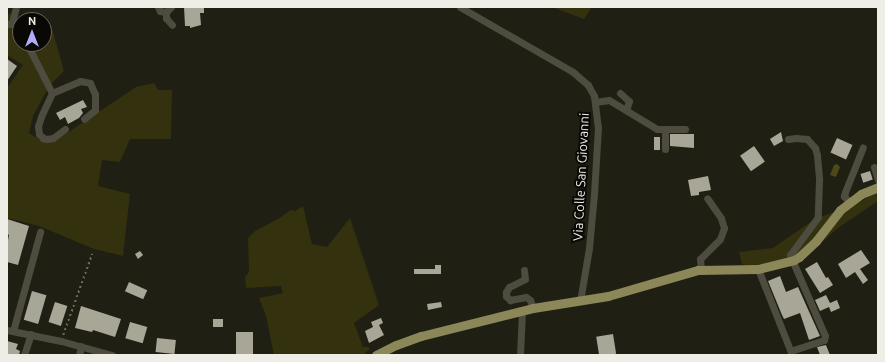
<!DOCTYPE html>
<style>
body{margin:0}
#map{position:relative;width:885px;height:362px;overflow:hidden;background:#1f1f13;font-family:Ubuntu,sans-serif}
div>[style]{position:absolute}
[style*='--x']{left:calc(var(--x)*1px);top:calc(var(--y)*1px);width:calc(var(--w)*1px);rotate:calc(var(--a)*1deg)}
.green>*{inset:0;background:#34310e}
.water>*{inset:0;background:#4e4916}
.building>*{inset:0;background:#a7a697;transform-origin:0 0}
.path>*{height:1.5px;margin-top:-0.75px;transform-origin:0;background:repeating-linear-gradient(90deg,#6b6b60 0 2px,transparent 0 5px)}
.minor>*{height:7px;margin:-3.5px;padding:0 3.5px;transform-origin:3.5px;border-radius:3.5px;background:#4d4c3f}
.major>*{height:9px;margin:-4.5px;padding:0 4.5px;transform-origin:4.5px;border-radius:4.5px;background:#8b8758}
span{translate:-50% -50%;white-space:nowrap;text-align:center;line-height:1.15;-webkit-text-stroke:4px #090805;paint-order:stroke}
.street-label{font-size:13px;color:#eeeee6}
.frame{position:absolute;inset:0;border:8px solid #eeeee6;pointer-events:none}
.north{position:absolute;left:12px;top:12px;width:40px;height:40px;box-sizing:border-box;background:#090805;border:1px solid #65645f;border-radius:50%;rotate:0deg;font-size:11px;font-weight:700;line-height:16px;text-align:center;color:#eeeee6}
.north::after{content:'';display:block;margin:auto;width:14px;height:18px;background:#afaefa;clip-path:polygon(50% 0,100% 100%,50% 72%,0 100%)}
</style>
<div id="map">
<div class="green">
<div style="clip-path:polygon(552px 7px,592px 7px,584px 19px)"></div>
<div style="clip-path:polygon(12px 12px,20px 23px,20px 44px,44px 44px,44px 26px,51px 25px,64px 71px,50px 85px,33px 116px,29px 133px,44px 142px,64px 135px,136px 87px,154px 83px,158px 90px,172px 90px,171px 139px,130px 139px,120px 162px,102px 160px,98px 186px,130px 194px,123px 256px,94px 249px,39px 226px,7px 218px,7px 88px,23px 65px,7px 55px,7px 16px)"></div>
<div style="clip-path:polygon(878px 191px,878px 201px,838px 228px,815px 248px,755px 272px,742px 264px,739px 252px,773px 248px,812px 221px,831px 213px,842px 213px)"></div>
<div style="clip-path:polygon(303px 206px,312px 244px,327px 247px,350px 218px,379px 305px,354px 323px,363px 347px,368px 347px,370px 349px,363px 355px,274px 355px,266px 316px,259px 298px,283px 293px,281px 286px,246px 288px,245px 277px,249px 272px,248px 238px,255px 231px,278px 219px,291px 210px,295px 211px)"></div>
</div>
<div class="water">
<div style="clip-path:polygon(837px 164px,840px 167px,836px 177px,830px 175px,834px 165px)"></div>
</div>
<div class="building">
<div style="clip-path:polygon(184px 7px,204px 7px,204px 13px,200px 13px,201px 25px,190px 28px,190px 26px,185px 26px)"></div>
<div style="clip-path:polygon(7px 59px,17px 66px,7px 81px)"></div>
<div style="clip-path:polygon(83px 100px,87px 107px,81px 109px,83px 113px,79px 118px,68px 124px,65px 117px,60px 120px,56px 113px)"></div>
<div style="clip-path:polygon(781px 132px,783px 141px,774px 146px,770px 139px)"></div>
<div style="clip-path:polygon(670px 134px,694px 134px,694px 148px,670px 146px)"></div>
<div style="left:654px;top:137px;width:6px;height:13px"></div>
<div style="left:837px;top:138px;width:17px;height:16px;rotate:24deg"></div>
<div style="left:754px;top:146px;width:19px;height:17px;rotate:55deg"></div>
<div style="left:870px;top:171px;width:9px;height:10px;rotate:72deg"></div>
<div style="clip-path:polygon(708px 176px,711px 190px,699px 192px,699px 195px,691px 196px,688px 180px)"></div>
<div style="clip-path:polygon(7px 219px,29px 226px,18px 265px,7px 262px,7px 245px,9px 235px,7px 234px)"></div>
<div style="clip-path:polygon(861px 250px,870px 263px,860px 269px,868px 280px,863px 284px,855px 272px,846px 278px,838px 264px)"></div>
<div style="clip-path:polygon(140px 251px,143px 255px,138px 259px,135px 254px)"></div>
<div style="clip-path:polygon(817px 262px,826px 278px,828px 277px,833px 285px,820px 293px,805px 269px)"></div>
<div style="clip-path:polygon(435px 265px,441px 265px,441px 274px,414px 274px,414px 269px,435px 269px)"></div>
<div style="clip-path:polygon(780px 276px,786px 292px,798px 287px,820px 336px,809px 340px,800px 313px,784px 319px,782px 315px,768px 281px)"></div>
<div style="left:129px;top:282px;width:20px;height:10px;rotate:24deg"></div>
<div style="left:32px;top:291px;width:15px;height:30px;rotate:16deg"></div>
<div style="clip-path:polygon(826px 295px,830px 303px,837px 300px,840px 308px,831px 312px,829px 307px,820px 311px,815px 300px)"></div>
<div style="left:55px;top:302px;width:13px;height:21px;rotate:18deg"></div>
<div style="clip-path:polygon(441px 302px,442px 307px,428px 310px,427px 304px)"></div>
<div style="clip-path:polygon(81px 306px,121px 319px,115px 337px,93px 330px,92px 332px,75px 328px)"></div>
<div style="clip-path:polygon(381px 318px,383px 323px,379px 325px,384px 335px,369px 343px,365px 331px,373px 327px,371px 322px)"></div>
<div style="left:213px;top:319px;width:10px;height:8px"></div>
<div style="left:130px;top:322px;width:18px;height:17px;rotate:16deg"></div>
<div style="left:236px;top:332px;width:17px;height:22px"></div>
<div style="left:613px;top:334px;width:20px;height:17px;rotate:81deg"></div>
<div style="left:157px;top:338px;width:19px;height:14px;rotate:6deg"></div>
<div style="clip-path:polygon(7px 341px,18px 344px,16px 349px,20px 351px,19px 355px,7px 355px)"></div>
<div style="clip-path:polygon(826px 345px,830px 355px,820px 355px,817px 347px)"></div>
</div>
<div class="path">
<div style="--x:63;--y:335;--w:86;--a:-70.3"></div>
</div>
<div class="minor">
<div style="--x:158;--y:7;--w:4;--a:63"></div>
<div style="--x:160;--y:11;--w:6;--a:9"></div>
<div style="--x:171;--y:7;--w:7;--a:135"></div>
<div style="--x:166;--y:12;--w:6;--a:90"></div>
<div style="--x:166;--y:18;--w:9;--a:49"></div>
<div style="--x:460;--y:7;--w:130;--a:29.9"></div>
<div style="--x:573;--y:72;--w:20;--a:41"></div>
<div style="--x:588;--y:85;--w:13;--a:61"></div>
<div style="--x:594;--y:96;--w:31;--a:83"></div>
<div style="--x:598;--y:127;--w:67;--a:93.4"></div>
<div style="--x:594;--y:194;--w:54;--a:95.3"></div>
<div style="--x:589;--y:248;--w:54;--a:99.6"></div>
<div style="--x:12;--y:23;--w:16;--a:-76"></div>
<div style="--x:7;--y:24;--w:8;--a:0"></div>
<div style="--x:15;--y:24;--w:8;--a:50"></div>
<div style="--x:27;--y:44;--w:55;--a:63"></div>
<div style="--x:52;--y:93;--w:26;--a:115"></div>
<div style="--x:41;--y:117;--w:9;--a:108"></div>
<div style="--x:38;--y:126;--w:8;--a:83"></div>
<div style="--x:39;--y:134;--w:6;--a:45"></div>
<div style="--x:43;--y:138;--w:4;--a:14"></div>
<div style="--x:47;--y:139;--w:6;--a:-9"></div>
<div style="--x:53;--y:138;--w:15;--a:-37"></div>
<div style="--x:52;--y:93;--w:30;--a:-23"></div>
<div style="--x:80;--y:81;--w:10;--a:11"></div>
<div style="--x:90;--y:83;--w:12;--a:66"></div>
<div style="--x:95;--y:94;--w:16;--a:90"></div>
<div style="--x:95;--y:110;--w:14;--a:141"></div>
<div style="--x:620;--y:93;--w:12;--a:42"></div>
<div style="--x:629;--y:101;--w:9;--a:108"></div>
<div style="--x:595;--y:102;--w:14;--a:-8"></div>
<div style="--x:609;--y:100;--w:56;--a:31.1"></div>
<div style="--x:657;--y:129;--w:28;--a:0"></div>
<div style="--x:665;--y:129;--w:20;--a:90"></div>
<div style="--x:788;--y:139;--w:8;--a:-7"></div>
<div style="--x:796;--y:138;--w:11;--a:5"></div>
<div style="--x:807;--y:139;--w:12;--a:48"></div>
<div style="--x:815;--y:148;--w:7;--a:74"></div>
<div style="--x:817;--y:155;--w:25;--a:85"></div>
<div style="--x:819;--y:180;--w:37;--a:92"></div>
<div style="--x:818;--y:217;--w:47;--a:126.4"></div>
<div style="--x:790;--y:255;--w:88;--a:66.6"></div>
<div style="--x:825;--y:336;--w:4;--a:104"></div>
<div style="--x:824;--y:340;--w:35;--a:162"></div>
<div style="--x:874;--y:167;--w:14;--a:73"></div>
<div style="--x:849;--y:202;--w:8;--a:-130"></div>
<div style="--x:844;--y:196;--w:4;--a:-76"></div>
<div style="--x:845;--y:192;--w:48;--a:-68.2"></div>
<div style="--x:701;--y:269;--w:10;--a:-96"></div>
<div style="--x:700;--y:259;--w:28;--a:-45"></div>
<div style="--x:720;--y:239;--w:12;--a:-70"></div>
<div style="--x:724;--y:228;--w:10;--a:-107"></div>
<div style="--x:721;--y:218;--w:24;--a:-125"></div>
<div style="--x:758;--y:269;--w:92;--a:68.4"></div>
<div style="--x:524;--y:270;--w:9;--a:84"></div>
<div style="--x:525;--y:279;--w:18;--a:153"></div>
<div style="--x:509;--y:287;--w:6;--a:121"></div>
<div style="--x:506;--y:292;--w:4;--a:90"></div>
<div style="--x:506;--y:296;--w:6;--a:45"></div>
<div style="--x:510;--y:300;--w:16;--a:-11"></div>
<div style="--x:526;--y:297;--w:5;--a:37"></div>
<div style="--x:530;--y:300;--w:9;--a:69"></div>
<div style="--x:7;--y:330;--w:55;--a:11.5"></div>
<div style="--x:61;--y:341;--w:53;--a:15.4"></div>
<div style="--x:13;--y:331;--w:103;--a:-74.7"></div>
<div style="--x:24;--y:355;--w:22;--a:-72"></div>
<div style="--x:79;--y:355;--w:9;--a:-77"></div>
<div style="--x:520;--y:355;--w:44;--a:-87.4"></div>
</div>
<div class="major">
<div style="--x:376;--y:355;--w:22;--a:-27"></div>
<div style="--x:396;--y:345;--w:27;--a:-20"></div>
<div style="--x:421;--y:336;--w:115;--a:-14"></div>
<div style="--x:533;--y:308;--w:76;--a:-9.1"></div>
<div style="--x:608;--y:296;--w:94;--a:-16.1"></div>
<div style="--x:698;--y:270;--w:60;--a:-1"></div>
<div style="--x:758;--y:269;--w:37;--a:-14"></div>
<div style="--x:794;--y:260;--w:6;--a:-31"></div>
<div style="--x:799;--y:257;--w:23;--a:-43"></div>
<div style="--x:816;--y:241;--w:39;--a:-52"></div>
<div style="--x:840;--y:210;--w:26;--a:-37"></div>
<div style="--x:861;--y:194;--w:18;--a:-22"></div>
</div>
<div class="street-label">
<span style="left:581px;top:177px;rotate:-87deg">Via Colle San Giovanni</span>
</div>
<div class="frame"></div>
<div class="north">N</div>
</div>
